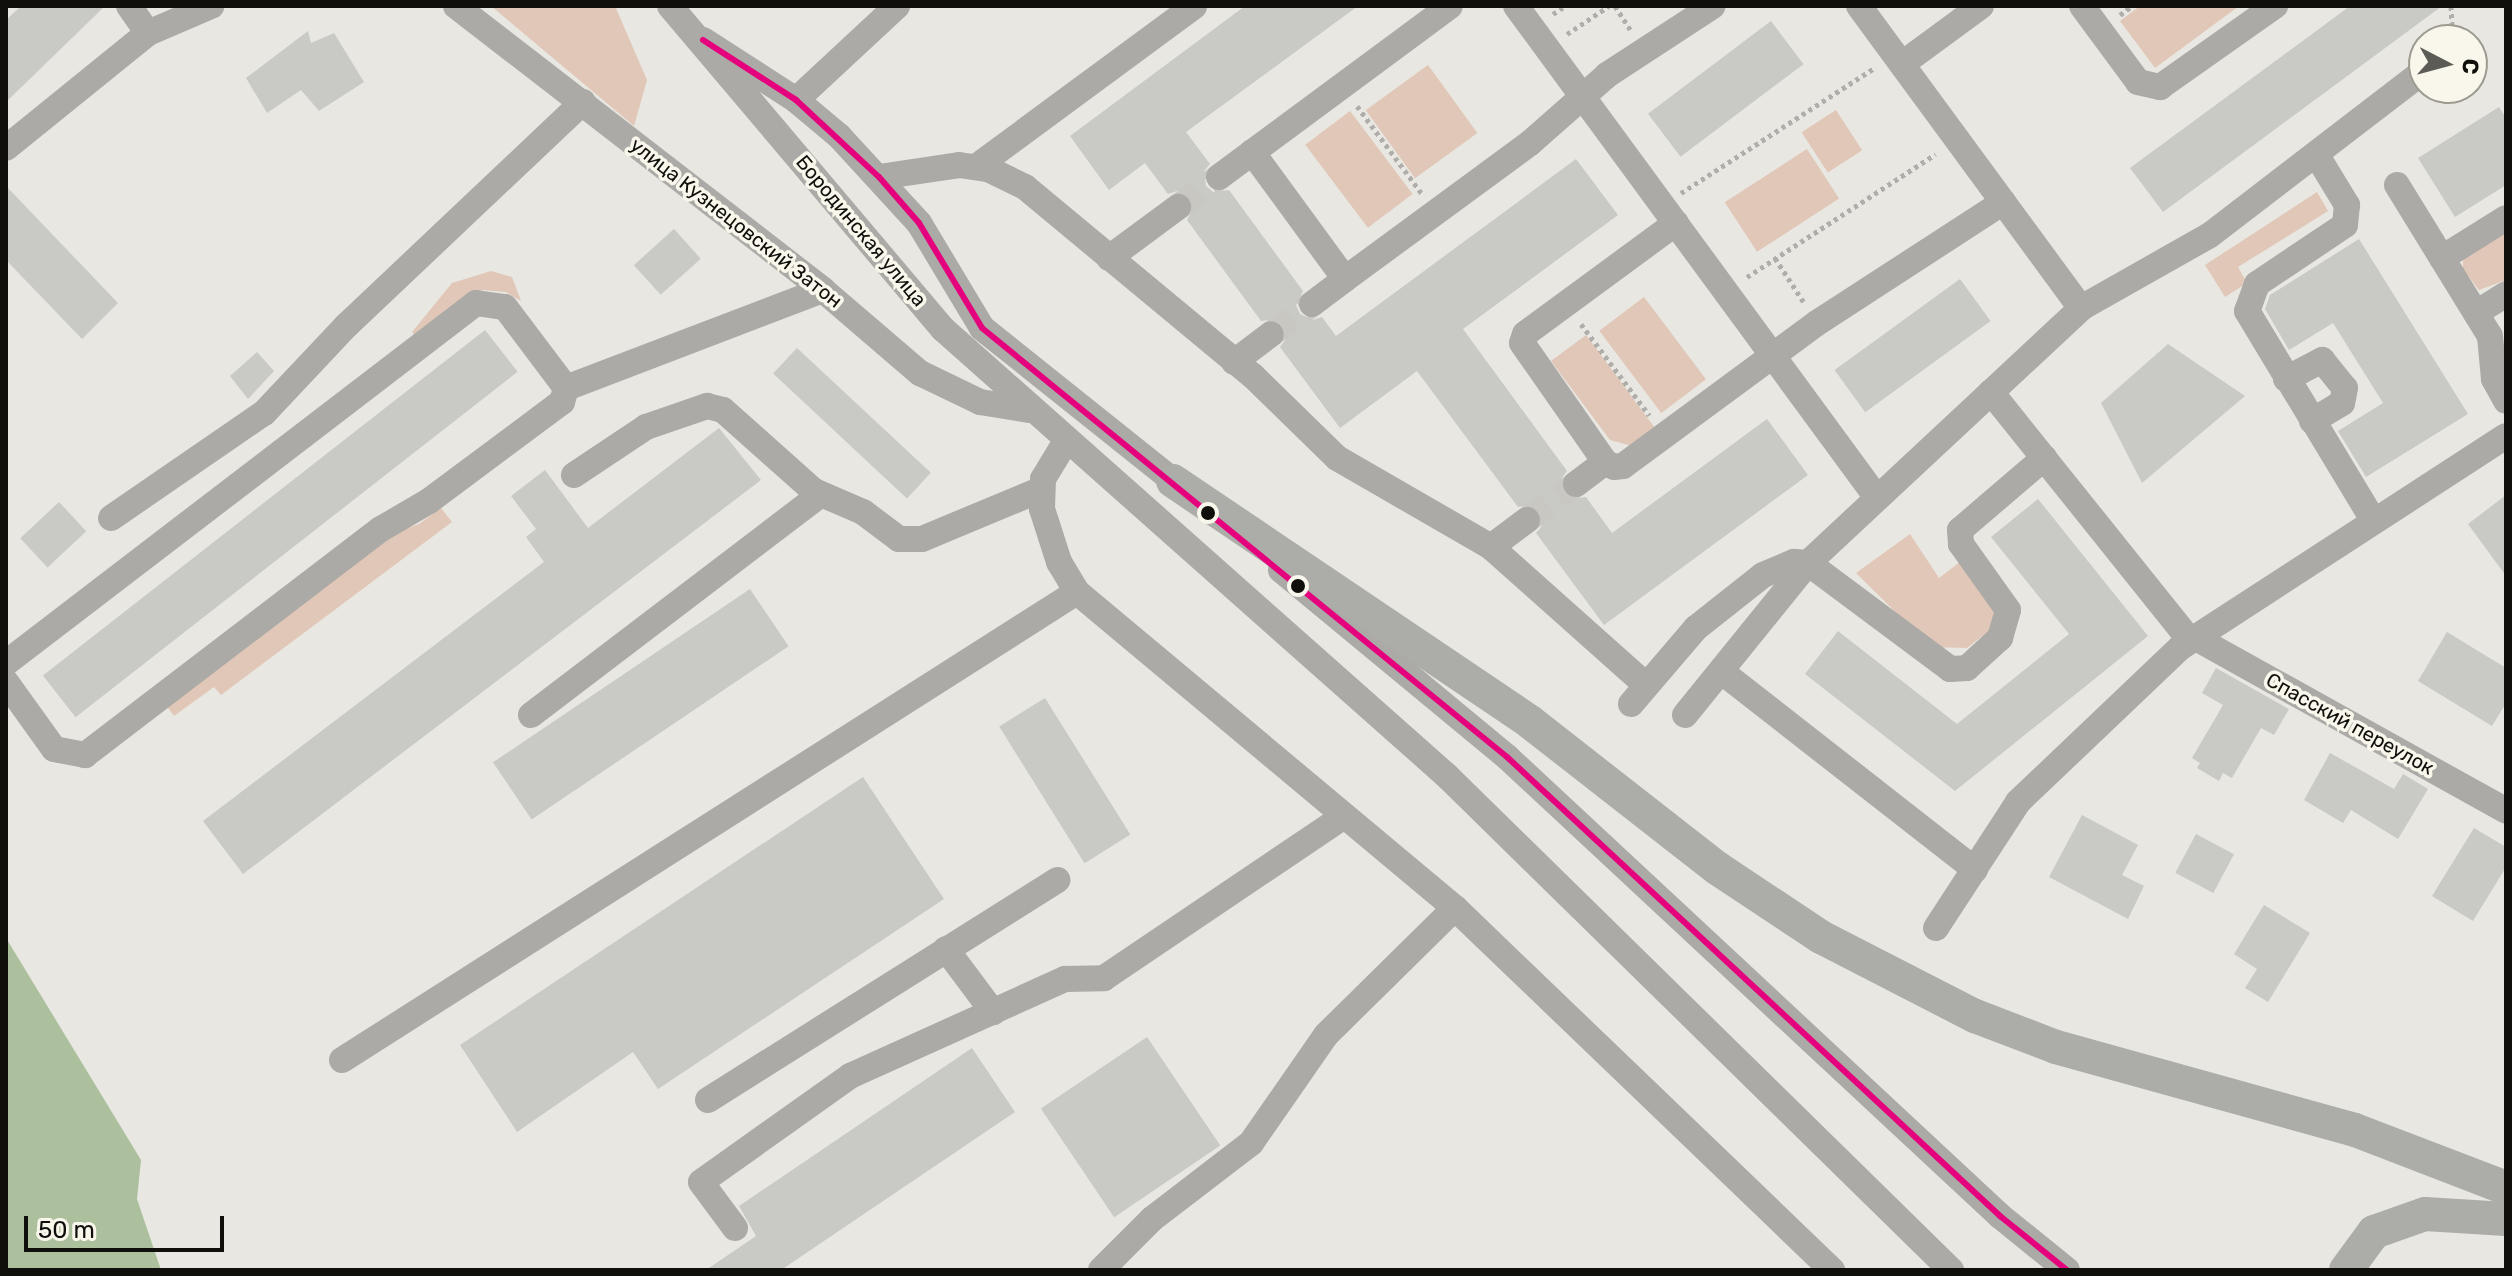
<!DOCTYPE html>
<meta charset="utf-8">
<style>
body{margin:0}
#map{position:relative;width:2512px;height:1276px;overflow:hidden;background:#e8e7e2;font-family:Rubik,sans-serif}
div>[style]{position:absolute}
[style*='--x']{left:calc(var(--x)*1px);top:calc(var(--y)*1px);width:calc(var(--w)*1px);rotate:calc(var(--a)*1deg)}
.green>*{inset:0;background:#e1c7b7;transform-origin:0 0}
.water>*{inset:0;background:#acc09e}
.building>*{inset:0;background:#c9c9c5;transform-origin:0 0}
.minor-tunnel>*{height:26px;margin-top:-13px;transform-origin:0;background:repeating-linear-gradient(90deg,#c8c7c2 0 26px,transparent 0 39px)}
.path>*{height:5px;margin-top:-2.5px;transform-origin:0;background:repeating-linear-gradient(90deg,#afaeab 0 4px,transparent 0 8px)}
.minor>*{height:26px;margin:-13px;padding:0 13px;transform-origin:13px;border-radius:13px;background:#abaaa6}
.major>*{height:34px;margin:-17px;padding:0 17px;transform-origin:17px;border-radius:17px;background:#acaca8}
.bus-1>*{height:6px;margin:-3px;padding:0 3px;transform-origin:3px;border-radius:3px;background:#e5007d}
.dots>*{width:22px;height:22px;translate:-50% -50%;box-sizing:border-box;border:4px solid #f9f6eb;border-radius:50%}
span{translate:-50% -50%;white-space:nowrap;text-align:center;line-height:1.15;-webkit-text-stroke:7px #f9f6eb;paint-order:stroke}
.street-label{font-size:20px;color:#100f0b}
.frame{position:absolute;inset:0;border:8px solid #100f0b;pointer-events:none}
.north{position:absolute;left:2408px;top:24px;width:80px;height:80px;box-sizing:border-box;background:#f9f6eb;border:2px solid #9c9a91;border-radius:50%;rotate:96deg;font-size:22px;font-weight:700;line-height:32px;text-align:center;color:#100f0b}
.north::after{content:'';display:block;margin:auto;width:28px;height:36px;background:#5c5b56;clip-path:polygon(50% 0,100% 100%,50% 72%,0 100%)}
.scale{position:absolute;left:24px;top:1216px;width:200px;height:36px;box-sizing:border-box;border:4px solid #100f0b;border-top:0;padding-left:10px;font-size:24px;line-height:28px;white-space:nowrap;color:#100f0b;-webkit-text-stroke:6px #f9f6eb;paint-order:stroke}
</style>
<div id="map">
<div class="green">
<div style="clip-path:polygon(491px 6px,615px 6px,647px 80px,634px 126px)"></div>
<div style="clip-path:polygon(2140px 6px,2239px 6px,2155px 68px,2120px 21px)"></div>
<div style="left:1428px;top:65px;width:84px;height:77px;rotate:54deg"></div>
<div style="left:1836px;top:110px;width:48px;height:41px;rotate:57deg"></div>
<div style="left:1350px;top:111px;width:104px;height:56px;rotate:53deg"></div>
<div style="left:1807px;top:149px;width:59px;height:98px;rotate:57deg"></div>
<div style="clip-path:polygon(2317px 192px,2328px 211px,2238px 267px,2247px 283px,2225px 297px,2205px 265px)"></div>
<div style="clip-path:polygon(2506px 227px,2506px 280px,2479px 290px,2463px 269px,2463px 258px)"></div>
<div style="clip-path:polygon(491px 271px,512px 277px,521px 301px,506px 292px,483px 290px,470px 294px,416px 336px,412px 332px,452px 283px)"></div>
<div style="left:1644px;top:297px;width:103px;height:56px;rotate:53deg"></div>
<div style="clip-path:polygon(1586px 335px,1655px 428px,1632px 446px,1610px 440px,1551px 361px)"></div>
<div style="clip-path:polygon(441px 508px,452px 522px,221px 695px,214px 687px,174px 716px,166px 705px,390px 534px,419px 524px)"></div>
<div style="clip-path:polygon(1910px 534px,1939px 578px,1960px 562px,1997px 607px,1994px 627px,1967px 648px,1931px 647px,1856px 573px)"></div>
</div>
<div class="water">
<div style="clip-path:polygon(6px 938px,141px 1160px,137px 1199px,161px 1270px,6px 1270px)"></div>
</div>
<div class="building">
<div style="clip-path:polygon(21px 6px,105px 6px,6px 102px,6px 20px)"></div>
<div style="clip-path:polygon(1245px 6px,1358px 6px,1186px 132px,1210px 164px,1204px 171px,1206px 186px,1213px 192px,1229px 190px,1303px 291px,1296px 305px,1300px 314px,1313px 320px,1322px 317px,1336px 336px,1576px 159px,1618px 215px,1463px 329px,1567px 471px,1561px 479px,1563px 493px,1571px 499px,1586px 497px,1612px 533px,1767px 419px,1808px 475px,1604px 625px,1536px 533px,1542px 526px,1540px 511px,1533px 505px,1518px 507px,1417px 371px,1340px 428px,1280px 347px,1286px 339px,1284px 325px,1276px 319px,1261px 321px,1187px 220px,1194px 206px,1190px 197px,1177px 191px,1168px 194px,1145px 163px,1109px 190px,1070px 136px)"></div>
<div style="clip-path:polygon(2350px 6px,2442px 6px,2163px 212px,2130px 168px)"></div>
<div style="left:1771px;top:21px;width:54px;height:154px;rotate:53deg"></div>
<div style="clip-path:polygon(308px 31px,311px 43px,334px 33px,364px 82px,319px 111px,301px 90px,267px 113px,246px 78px)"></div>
<div style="clip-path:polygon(2499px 107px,2506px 118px,2506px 185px,2455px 217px,2418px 158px)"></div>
<div style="clip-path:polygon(6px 186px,118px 303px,82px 339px,6px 260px)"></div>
<div style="left:674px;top:229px;width:40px;height:54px;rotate:48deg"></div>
<div style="clip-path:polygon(2359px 239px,2468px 414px,2366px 477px,2338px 431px,2383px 403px,2333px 323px,2289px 350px,2265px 309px,2270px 295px)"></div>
<div style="left:1960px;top:279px;width:52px;height:155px;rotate:54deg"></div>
<div style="left:485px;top:330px;width:53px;height:561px;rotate:52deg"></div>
<div style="clip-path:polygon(2168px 344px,2245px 396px,2142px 483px,2101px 403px)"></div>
<div style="left:797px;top:348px;width:183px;height:35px;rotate:43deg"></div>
<div style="clip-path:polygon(257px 352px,274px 371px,248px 399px,230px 376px)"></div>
<div style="clip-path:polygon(719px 428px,761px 480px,243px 874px,203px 821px,544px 562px,526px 537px,536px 529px,511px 496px,545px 470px,588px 528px)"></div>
<div style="clip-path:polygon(2506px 495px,2506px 576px,2468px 524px)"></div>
<div style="clip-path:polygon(2038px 499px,2148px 636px,1955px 791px,1805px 674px,1838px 631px,1957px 724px,2069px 634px,1991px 537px)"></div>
<div style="left:59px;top:502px;width:40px;height:53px;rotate:47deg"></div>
<div style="left:750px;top:589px;width:69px;height:310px;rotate:56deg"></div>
<div style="clip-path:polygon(2447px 632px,2506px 668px,2506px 703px,2492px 726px,2418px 681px)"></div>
<div style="clip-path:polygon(2216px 668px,2289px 709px,2274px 735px,2261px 728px,2232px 778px,2223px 773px,2219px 781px,2197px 768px,2200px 763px,2192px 758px,2223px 705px,2202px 693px)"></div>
<div style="left:1045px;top:698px;width:161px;height:54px;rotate:58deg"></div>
<div style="clip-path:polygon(2330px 753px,2394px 789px,2403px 774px,2428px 789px,2398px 839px,2351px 810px,2343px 823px,2304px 800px)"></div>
<div style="clip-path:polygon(863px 777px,944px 899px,658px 1089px,633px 1052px,517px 1132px,460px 1045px)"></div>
<div style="clip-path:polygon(2082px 815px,2138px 845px,2122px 875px,2144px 886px,2128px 919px,2049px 877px)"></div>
<div style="clip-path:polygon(2474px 828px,2506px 847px,2506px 867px,2473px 921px,2432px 896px)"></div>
<div style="left:2196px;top:834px;width:43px;height:44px;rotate:28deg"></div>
<div style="clip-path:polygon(2264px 905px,2310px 933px,2268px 1002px,2245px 988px,2257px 969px,2234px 954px)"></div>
<div style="left:1147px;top:1037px;width:131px;height:128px;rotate:56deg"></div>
<div style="clip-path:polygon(972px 1048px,1015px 1112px,781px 1270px,706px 1270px,756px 1236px,739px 1206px)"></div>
</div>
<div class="minor-tunnel">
<div style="--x:1178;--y:207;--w:51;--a:-36.2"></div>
<div style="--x:1271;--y:334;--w:51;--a:-36.2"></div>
<div style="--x:1527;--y:520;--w:61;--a:-36.3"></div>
</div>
<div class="path">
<div style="--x:1615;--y:6;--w:31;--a:57"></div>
<div style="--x:2451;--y:6;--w:34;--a:87"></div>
<div style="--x:1553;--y:14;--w:14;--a:-34"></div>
<div style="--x:2120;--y:15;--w:15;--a:-37"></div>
<div style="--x:1567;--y:34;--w:50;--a:-33.7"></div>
<div style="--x:1357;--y:106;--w:109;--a:53.5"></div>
<div style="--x:1681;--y:193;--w:230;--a:-32.9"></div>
<div style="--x:1775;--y:258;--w:55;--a:56.9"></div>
<div style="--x:1747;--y:277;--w:225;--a:-33.1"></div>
<div style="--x:1581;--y:324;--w:114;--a:53.2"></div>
</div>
<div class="minor">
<div style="--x:129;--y:6;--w:33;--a:55"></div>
<div style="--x:148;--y:33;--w:69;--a:-23.2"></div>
<div style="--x:456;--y:6;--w:464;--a:37.7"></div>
<div style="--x:823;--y:290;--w:128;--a:40.6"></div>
<div style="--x:920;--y:373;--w:67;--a:25.8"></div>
<div style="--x:980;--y:402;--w:51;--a:9.1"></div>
<div style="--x:670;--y:6;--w:423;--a:49.8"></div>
<div style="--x:943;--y:329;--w:674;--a:41.57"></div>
<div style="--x:1447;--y:776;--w:706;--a:44.43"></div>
<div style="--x:1516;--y:6;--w:607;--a:53.72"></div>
<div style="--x:1859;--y:6;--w:375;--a:53.7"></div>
<div style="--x:2082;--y:6;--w:94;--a:53.6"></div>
<div style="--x:2138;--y:82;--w:23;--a:13"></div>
<div style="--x:2160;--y:87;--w:141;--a:-35.2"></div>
<div style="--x:703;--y:40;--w:111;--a:32.8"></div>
<div style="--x:796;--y:100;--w:56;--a:39.9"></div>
<div style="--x:839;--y:136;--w:118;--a:47.4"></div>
<div style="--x:919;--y:223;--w:122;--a:59"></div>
<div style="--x:982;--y:328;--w:261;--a:38.6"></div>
<div style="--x:1902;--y:64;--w:98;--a:-36.3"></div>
<div style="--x:796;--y:100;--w:138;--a:-42.9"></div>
<div style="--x:6;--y:148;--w:183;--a:-39"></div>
<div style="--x:1252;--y:152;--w:157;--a:53.8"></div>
<div style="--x:1345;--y:279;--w:230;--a:-36.3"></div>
<div style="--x:1530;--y:143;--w:103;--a:-41.4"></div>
<div style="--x:1607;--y:75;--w:126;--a:-33.1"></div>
<div style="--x:2316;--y:154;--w:60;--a:58.7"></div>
<div style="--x:2347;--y:205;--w:20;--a:96"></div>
<div style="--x:2345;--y:225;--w:106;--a:146.2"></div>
<div style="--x:2257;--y:284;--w:29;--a:110"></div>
<div style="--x:2247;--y:311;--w:244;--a:58.9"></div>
<div style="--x:976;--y:167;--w:271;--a:-36.4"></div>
<div style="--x:879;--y:177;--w:81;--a:-8.5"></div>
<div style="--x:959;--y:165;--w:29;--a:8"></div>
<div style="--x:988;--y:169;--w:41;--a:25.9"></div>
<div style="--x:1025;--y:187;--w:296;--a:39.7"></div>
<div style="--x:1253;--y:376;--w:117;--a:44.3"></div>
<div style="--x:1337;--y:458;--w:178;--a:30"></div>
<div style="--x:1491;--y:547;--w:208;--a:41.7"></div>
<div style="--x:1219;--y:177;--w:287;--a:-36.5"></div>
<div style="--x:2397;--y:185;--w:177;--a:58.4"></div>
<div style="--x:2490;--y:336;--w:43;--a:84.7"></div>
<div style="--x:2494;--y:379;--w:25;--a:61"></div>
<div style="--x:1676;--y:223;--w:187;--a:143.7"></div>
<div style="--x:1525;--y:334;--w:9;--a:108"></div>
<div style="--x:1522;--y:343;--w:145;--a:55.1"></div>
<div style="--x:1605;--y:462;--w:10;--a:29"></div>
<div style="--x:1614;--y:467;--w:9;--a:-6"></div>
<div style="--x:1623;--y:466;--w:241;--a:-36.4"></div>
<div style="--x:1817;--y:323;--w:222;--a:-33"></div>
<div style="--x:1109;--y:258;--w:86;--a:-36.5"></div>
<div style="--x:2442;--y:258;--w:75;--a:-32"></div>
<div style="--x:1312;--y:304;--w:41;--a:-37.1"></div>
<div style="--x:2476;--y:313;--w:36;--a:-32"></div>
<div style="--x:1234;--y:362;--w:46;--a:-37.1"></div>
<div style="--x:2286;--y:379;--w:41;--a:-27.8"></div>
<div style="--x:2322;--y:360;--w:36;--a:51"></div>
<div style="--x:2345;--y:388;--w:15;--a:101"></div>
<div style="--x:2342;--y:403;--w:35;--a:149"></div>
<div style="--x:566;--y:388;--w:275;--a:-20.9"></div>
<div style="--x:1991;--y:392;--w:318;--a:51.3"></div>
<div style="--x:1066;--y:441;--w:44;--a:121.2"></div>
<div style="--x:1043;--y:479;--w:30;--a:92"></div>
<div style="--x:1042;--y:509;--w:56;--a:72.2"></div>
<div style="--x:1059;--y:562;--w:35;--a:59"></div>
<div style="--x:1077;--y:592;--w:493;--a:39.9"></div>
<div style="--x:1455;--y:908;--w:523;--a:43.84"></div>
<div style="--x:574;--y:475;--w:87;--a:-33.7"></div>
<div style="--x:646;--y:427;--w:65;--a:-19"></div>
<div style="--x:707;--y:406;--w:16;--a:14"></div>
<div style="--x:723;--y:410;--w:122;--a:41.7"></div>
<div style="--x:814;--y:491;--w:53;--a:23.2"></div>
<div style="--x:863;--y:512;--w:45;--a:36.9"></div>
<div style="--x:899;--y:539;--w:23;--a:0"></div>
<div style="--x:922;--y:539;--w:130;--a:-22.6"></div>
<div style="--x:1576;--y:484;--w:36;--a:-37"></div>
<div style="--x:111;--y:518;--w:186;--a:-34.5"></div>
<div style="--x:264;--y:413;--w:120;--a:-46.7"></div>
<div style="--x:346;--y:326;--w:326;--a:-43.4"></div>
<div style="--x:1491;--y:547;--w:45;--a:-36.9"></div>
<div style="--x:1281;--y:570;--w:293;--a:39.6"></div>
<div style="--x:1507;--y:757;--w:674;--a:42.95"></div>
<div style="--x:2000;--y:1216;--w:86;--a:38.9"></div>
<div style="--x:2194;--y:637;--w:357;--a:29.1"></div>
<div style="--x:6;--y:663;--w:592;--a:-37.45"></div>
<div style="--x:476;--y:303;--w:29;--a:8"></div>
<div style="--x:505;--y:307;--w:101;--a:53"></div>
<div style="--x:1722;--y:672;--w:321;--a:38"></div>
<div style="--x:6;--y:682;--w:82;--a:54.4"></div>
<div style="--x:54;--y:749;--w:32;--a:11"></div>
<div style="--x:85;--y:755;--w:372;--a:-37.4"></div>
<div style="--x:381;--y:529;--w:56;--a:-30.3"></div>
<div style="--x:429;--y:501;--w:166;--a:-36.7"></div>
<div style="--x:562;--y:402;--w:15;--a:-74"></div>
<div style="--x:1631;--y:704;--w:100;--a:-49.5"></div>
<div style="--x:1696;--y:628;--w:85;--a:-38.3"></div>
<div style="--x:1763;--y:575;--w:34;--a:-23"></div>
<div style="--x:1794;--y:562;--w:14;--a:4"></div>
<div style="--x:1808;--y:563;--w:177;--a:36.7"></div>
<div style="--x:1950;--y:669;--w:17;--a:-3"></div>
<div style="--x:1967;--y:668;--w:45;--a:-42.3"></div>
<div style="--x:2000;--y:638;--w:29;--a:-74"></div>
<div style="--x:2008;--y:610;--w:81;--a:-125.5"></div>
<div style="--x:1961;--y:544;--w:14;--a:-94"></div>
<div style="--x:1960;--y:530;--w:111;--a:-40.6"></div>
<div style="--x:531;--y:715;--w:363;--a:-37.3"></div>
<div style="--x:1685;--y:715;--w:196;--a:-51"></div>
<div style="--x:1808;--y:563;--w:374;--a:-43"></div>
<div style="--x:2081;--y:308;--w:148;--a:-29.5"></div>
<div style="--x:2210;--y:235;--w:270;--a:-37.5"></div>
<div style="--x:1936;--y:928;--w:150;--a:-56.9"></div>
<div style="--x:2018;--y:802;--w:225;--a:-43.6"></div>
<div style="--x:2181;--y:647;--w:387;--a:-33"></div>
<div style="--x:946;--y:949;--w:79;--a:53.3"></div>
<div style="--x:342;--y:1060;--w:871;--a:-32.49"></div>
<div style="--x:708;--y:1100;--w:413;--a:-32.2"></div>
<div style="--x:735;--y:1228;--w:57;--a:-126.5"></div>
<div style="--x:701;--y:1182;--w:183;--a:-35.4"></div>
<div style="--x:850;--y:1076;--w:236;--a:-24.3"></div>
<div style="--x:1065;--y:979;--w:39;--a:-1"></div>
<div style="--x:1104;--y:978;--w:288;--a:-34"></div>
<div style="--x:1101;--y:1270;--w:72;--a:-45"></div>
<div style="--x:1152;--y:1219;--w:125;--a:-37.5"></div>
<div style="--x:1251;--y:1143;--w:131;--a:-55.2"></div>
<div style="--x:1326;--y:1035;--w:181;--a:-44.6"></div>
</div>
<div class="major">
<div style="--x:1173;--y:481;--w:431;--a:34"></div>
<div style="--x:1530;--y:722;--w:237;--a:38"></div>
<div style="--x:1717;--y:868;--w:125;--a:33.6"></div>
<div style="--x:1821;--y:937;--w:173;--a:27.2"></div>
<div style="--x:1975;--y:1016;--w:87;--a:20.9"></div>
<div style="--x:2056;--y:1047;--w:310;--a:15.5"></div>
<div style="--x:2355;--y:1130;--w:162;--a:21"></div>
<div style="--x:2346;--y:1270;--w:47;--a:-53.6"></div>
<div style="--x:2374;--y:1232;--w:54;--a:-19.4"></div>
<div style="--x:2425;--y:1214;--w:81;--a:3.5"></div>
</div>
<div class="bus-1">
<div style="--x:703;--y:40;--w:111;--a:32.8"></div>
<div style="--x:796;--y:100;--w:113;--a:42.9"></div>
<div style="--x:879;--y:177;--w:61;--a:49"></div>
<div style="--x:919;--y:223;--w:122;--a:59"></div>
<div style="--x:982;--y:328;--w:678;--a:39.25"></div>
<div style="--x:1507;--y:757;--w:674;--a:42.95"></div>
<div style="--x:2000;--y:1216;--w:86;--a:38.9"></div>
</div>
<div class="dots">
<div style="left:1208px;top:513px;background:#100f0b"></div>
<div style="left:1298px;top:586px;background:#100f0b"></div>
</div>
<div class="street-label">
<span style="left:736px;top:223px;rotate:38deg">улица Кузнецовский Затон</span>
<span style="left:861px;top:231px;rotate:50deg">Бородинская улица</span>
<span style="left:2350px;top:724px;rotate:29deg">Спасский переулок</span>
</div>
<div class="frame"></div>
<div class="north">С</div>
<div class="scale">50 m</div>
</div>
